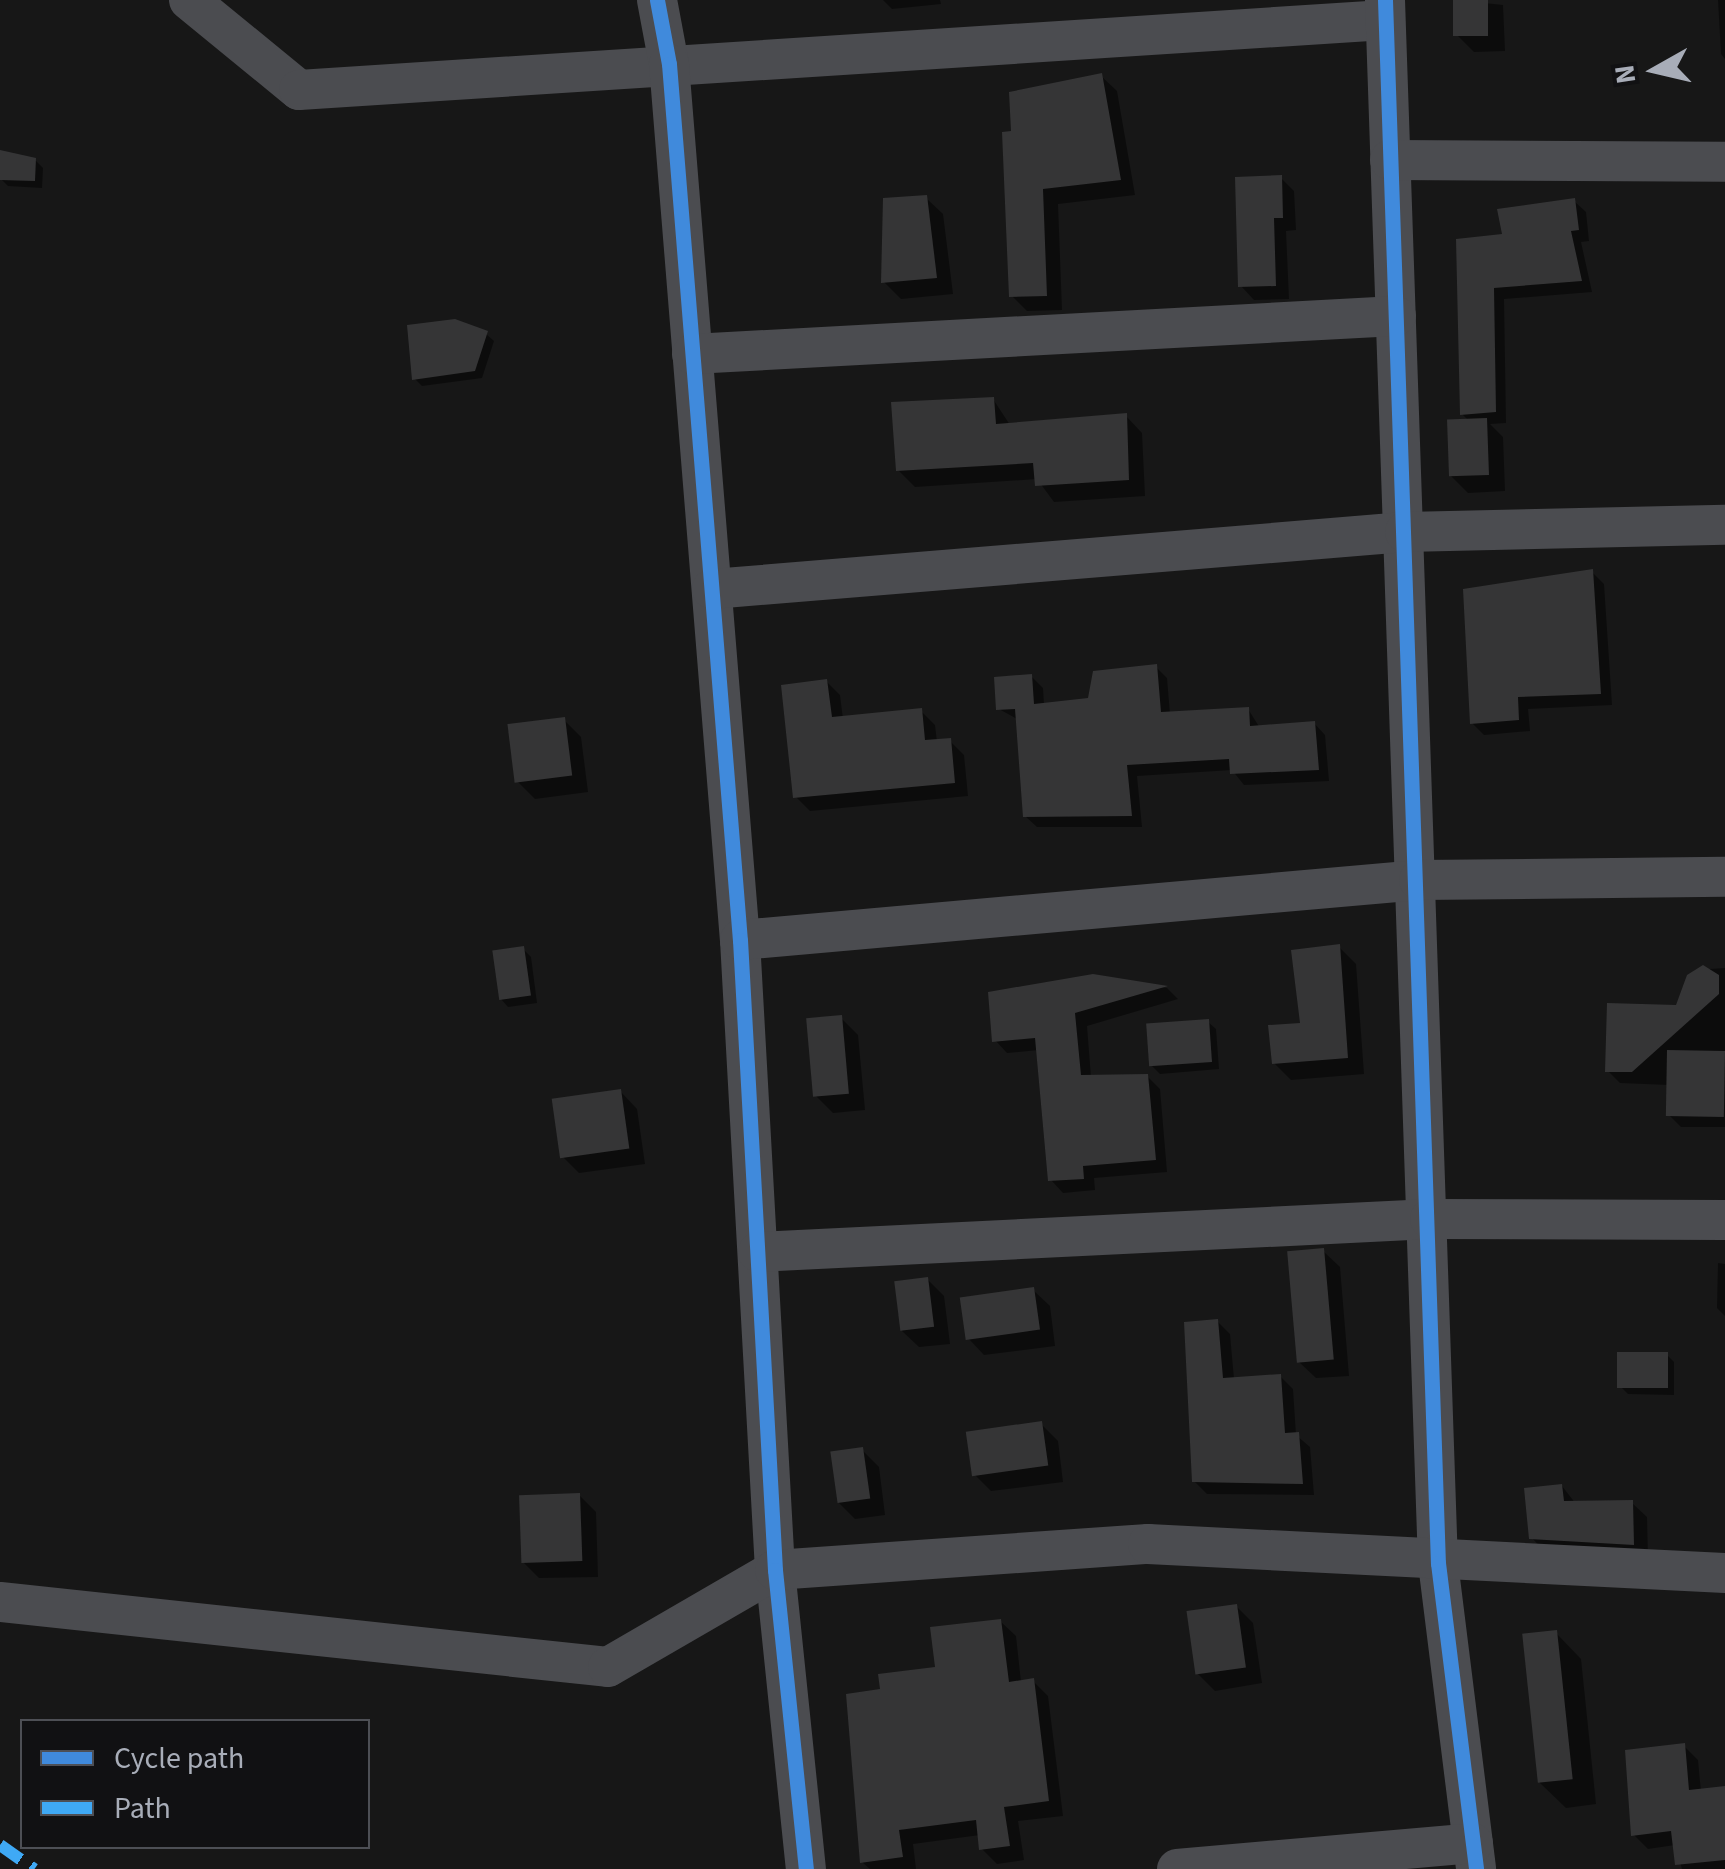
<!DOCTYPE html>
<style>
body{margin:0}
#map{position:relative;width:1725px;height:1869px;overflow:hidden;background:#171717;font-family:"Source Sans 3",sans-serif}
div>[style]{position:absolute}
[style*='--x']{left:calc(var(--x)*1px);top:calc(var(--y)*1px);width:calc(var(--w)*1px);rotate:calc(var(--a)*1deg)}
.shadow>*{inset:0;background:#0007}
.building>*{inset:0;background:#353536;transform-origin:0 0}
.minor>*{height:40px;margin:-20px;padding:0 20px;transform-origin:20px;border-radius:20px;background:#4b4c50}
.quiet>*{height:12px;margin-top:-6px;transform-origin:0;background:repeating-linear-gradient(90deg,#3fa9f5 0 25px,transparent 0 37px)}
.cycleway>*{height:15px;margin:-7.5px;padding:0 7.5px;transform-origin:7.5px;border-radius:7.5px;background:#408adc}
span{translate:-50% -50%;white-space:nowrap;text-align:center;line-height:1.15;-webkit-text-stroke:10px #111113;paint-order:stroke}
.legend{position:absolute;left:20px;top:1719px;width:350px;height:130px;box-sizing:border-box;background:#111113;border:2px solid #4d4f55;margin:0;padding:12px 18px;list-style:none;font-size:30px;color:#a8adb8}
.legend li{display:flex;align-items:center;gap:20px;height:50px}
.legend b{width:50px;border:2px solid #4d4f55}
.north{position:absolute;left:1605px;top:20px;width:100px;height:100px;-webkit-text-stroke:8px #111113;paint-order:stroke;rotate:262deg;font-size:28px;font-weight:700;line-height:40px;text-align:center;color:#a8adb8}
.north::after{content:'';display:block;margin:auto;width:35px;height:45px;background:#a8adb8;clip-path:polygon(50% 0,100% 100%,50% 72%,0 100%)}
</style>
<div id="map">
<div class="shadow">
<div style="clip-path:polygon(883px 0,940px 0,941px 4px,892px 9px)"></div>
<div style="clip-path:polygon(1456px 0,1503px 5px,1505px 51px,1474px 52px,1457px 35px)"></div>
<div style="clip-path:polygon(1718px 0,1725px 0,1725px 59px,1721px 54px)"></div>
<div style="clip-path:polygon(1101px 76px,1117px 91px,1135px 195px,1058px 204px,1062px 310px,1027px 311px,1011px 295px,1013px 134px)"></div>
<div style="clip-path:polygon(35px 160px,43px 168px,42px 188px,8px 186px,0 178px)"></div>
<div style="clip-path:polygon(1281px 178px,1294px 191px,1296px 230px,1286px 231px,1289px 299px,1254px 300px,1241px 286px)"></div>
<div style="clip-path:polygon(926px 198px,943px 214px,953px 294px,901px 299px,884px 282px)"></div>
<div style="clip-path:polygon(1574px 201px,1586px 212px,1589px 241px,1581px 242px,1592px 292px,1504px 299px,1506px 423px,1490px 424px,1503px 437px,1505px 491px,1468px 493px,1451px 476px,1469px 421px,1462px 414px,1505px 236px)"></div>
<div style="clip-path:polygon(486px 334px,494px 341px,482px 378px,422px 386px,415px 379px)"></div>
<div style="clip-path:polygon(993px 399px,1010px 425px,1126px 416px,1142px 433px,1145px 496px,1054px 502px,1037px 479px,915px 487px,898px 470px)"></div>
<div style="clip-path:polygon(1592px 572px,1604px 584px,1612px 705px,1528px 709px,1530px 731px,1484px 735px,1472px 723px)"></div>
<div style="clip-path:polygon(1156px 667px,1167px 678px,1170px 714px,1248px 709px,1260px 728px,1314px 723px,1325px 735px,1329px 781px,1244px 785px,1232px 770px,1137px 776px,1142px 827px,1037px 827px,1025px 816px,1019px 720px,999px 709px,1031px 676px,1043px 688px,1044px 705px,1090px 700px)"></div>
<div style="clip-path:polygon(826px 681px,840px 695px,843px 719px,921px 711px,935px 725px,937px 742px,950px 741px,964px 755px,968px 796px,810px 811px,796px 797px)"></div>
<div style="clip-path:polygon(564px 720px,581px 737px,588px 792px,535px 799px,518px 782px)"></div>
<div style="clip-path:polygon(1339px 947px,1356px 964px,1364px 1074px,1291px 1080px,1274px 1063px,1303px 1025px)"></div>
<div style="clip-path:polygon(523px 949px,531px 957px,537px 1003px,508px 1007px,501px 999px)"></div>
<div style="clip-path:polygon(1725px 968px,1725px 1127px,1681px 1127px,1669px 1115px,1669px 1085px,1620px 1083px,1608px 1071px,1678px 1008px,1695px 970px)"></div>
<div style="clip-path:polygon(1093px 977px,1167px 988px,1178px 999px,1087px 1026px,1091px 1077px,1147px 1076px,1160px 1089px,1167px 1172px,1094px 1178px,1095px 1190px,1063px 1193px,1051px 1180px,1039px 1050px,1007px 1053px,995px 1040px)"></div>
<div style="clip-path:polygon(841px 1018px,858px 1035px,865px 1110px,833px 1113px,816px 1096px)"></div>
<div style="clip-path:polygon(1208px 1022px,1216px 1029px,1219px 1069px,1160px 1074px,1152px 1066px)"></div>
<div style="clip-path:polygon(621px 1092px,637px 1109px,645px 1164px,579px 1173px,562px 1156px)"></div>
<div style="clip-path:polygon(1323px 1251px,1340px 1267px,1349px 1376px,1316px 1378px,1299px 1362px)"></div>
<div style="clip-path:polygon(1718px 1263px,1725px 1264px,1725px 1316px,1717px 1308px)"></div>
<div style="clip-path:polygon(927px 1279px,944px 1296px,950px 1344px,919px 1347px,902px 1331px)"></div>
<div style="clip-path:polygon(1033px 1290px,1050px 1306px,1055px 1346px,984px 1355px,968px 1338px)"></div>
<div style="clip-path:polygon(1218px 1322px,1230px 1334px,1234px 1379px,1280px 1376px,1293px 1389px,1296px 1435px,1310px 1447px,1314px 1495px,1207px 1494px,1194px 1481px)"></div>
<div style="clip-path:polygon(1666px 1354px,1674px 1362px,1674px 1395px,1628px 1394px,1620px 1386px)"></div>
<div style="clip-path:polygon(1041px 1424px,1058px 1441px,1063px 1482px,991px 1491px,974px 1474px)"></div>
<div style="clip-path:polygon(862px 1450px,879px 1467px,885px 1515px,855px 1519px,838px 1502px)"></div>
<div style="clip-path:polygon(1562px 1486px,1576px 1504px,1632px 1503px,1647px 1517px,1648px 1558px,1546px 1553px,1532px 1538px)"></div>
<div style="clip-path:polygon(579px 1495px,596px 1512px,598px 1577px,539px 1578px,522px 1561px)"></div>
<div style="clip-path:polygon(1236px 1606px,1253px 1623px,1262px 1683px,1215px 1691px,1198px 1674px)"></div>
<div style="clip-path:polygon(1000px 1621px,1016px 1636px,1021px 1682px,1033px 1681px,1048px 1696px,1063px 1816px,1018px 1821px,1024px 1860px,997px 1864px,982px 1849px,980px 1835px,913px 1844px,916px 1869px,870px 1869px,862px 1862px,883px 1691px,938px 1669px)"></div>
<div style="clip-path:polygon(1556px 1633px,1581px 1659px,1596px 1804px,1566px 1808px,1540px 1783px)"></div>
<div style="clip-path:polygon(1684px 1746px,1698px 1760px,1701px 1792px,1725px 1789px,1725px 1869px,1682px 1869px,1675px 1845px,1648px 1849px,1634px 1835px)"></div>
</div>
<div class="building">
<div style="left:1453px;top:0;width:35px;height:36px"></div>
<div style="clip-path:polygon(1102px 73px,1121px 180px,1043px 189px,1047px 296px,1009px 297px,1002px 132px,1011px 131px,1009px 92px)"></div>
<div style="clip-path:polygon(0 150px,36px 158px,35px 181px,0 180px)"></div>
<div style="clip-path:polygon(1282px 175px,1283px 218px,1274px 218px,1276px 286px,1238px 287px,1235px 177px)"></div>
<div style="clip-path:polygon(927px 195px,937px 278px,881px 283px,883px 198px)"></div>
<div style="clip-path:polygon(1575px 198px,1579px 230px,1571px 231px,1582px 281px,1494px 288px,1496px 412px,1460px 415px,1456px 239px,1502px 234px,1497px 209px)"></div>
<div style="clip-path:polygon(455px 319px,488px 331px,475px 371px,412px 380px,407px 325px)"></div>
<div style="clip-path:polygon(994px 397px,996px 424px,1127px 413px,1129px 480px,1035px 486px,1033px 463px,896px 471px,891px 402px)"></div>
<div style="left:1487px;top:418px;width:57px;height:40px;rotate:88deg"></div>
<div style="clip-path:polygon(1593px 569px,1601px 694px,1518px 697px,1519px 720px,1470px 724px,1463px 589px)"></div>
<div style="clip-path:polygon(1157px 664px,1161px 712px,1249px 707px,1250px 726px,1315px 721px,1319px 770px,1230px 774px,1229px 759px,1127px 765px,1132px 816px,1023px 817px,1015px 709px,996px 710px,994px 677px,1032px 674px,1034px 704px,1088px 698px,1093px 671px)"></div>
<div style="clip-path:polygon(827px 679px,832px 717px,922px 708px,925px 740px,951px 738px,955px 783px,793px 798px,781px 685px)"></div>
<div style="left:565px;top:717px;width:59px;height:58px;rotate:83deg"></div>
<div style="clip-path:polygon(1340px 944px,1348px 1058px,1272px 1064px,1268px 1025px,1300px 1023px,1291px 950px)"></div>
<div style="left:524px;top:946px;width:50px;height:32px;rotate:82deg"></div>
<div style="clip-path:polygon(1703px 965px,1719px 975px,1719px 994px,1632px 1072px,1605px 1072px,1607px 1003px,1676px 1005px,1687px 975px)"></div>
<div style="clip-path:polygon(1093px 974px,1168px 986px,1075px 1013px,1081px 1075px,1148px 1074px,1156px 1160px,1083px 1166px,1084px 1179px,1048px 1181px,1035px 1038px,992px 1042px,988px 992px)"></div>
<div style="left:842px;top:1015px;width:79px;height:36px;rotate:85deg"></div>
<div style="left:1209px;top:1019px;width:43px;height:63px;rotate:86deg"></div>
<div style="left:1667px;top:1050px;width:58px;height:66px;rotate:1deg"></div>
<div style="left:621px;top:1089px;width:60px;height:70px;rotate:82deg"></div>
<div style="left:1324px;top:1248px;width:112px;height:37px;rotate:85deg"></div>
<div style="left:928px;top:1277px;width:50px;height:34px;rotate:83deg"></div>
<div style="left:1034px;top:1287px;width:43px;height:75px;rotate:82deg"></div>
<div style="clip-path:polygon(1218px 1319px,1223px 1378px,1281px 1374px,1285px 1433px,1299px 1432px,1303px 1484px,1192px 1482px,1184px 1322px)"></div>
<div style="left:1617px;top:1352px;width:51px;height:36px"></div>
<div style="left:1042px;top:1421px;width:45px;height:77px;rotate:82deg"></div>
<div style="left:863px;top:1447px;width:52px;height:33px;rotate:82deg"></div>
<div style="clip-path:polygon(1562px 1484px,1564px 1501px,1633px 1500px,1634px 1545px,1529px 1539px,1524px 1488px)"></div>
<div style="left:580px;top:1493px;width:68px;height:61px;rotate:88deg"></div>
<div style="left:1237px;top:1604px;width:64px;height:51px;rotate:82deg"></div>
<div style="clip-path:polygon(1001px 1619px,1009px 1682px,1034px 1678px,1049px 1801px,1004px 1807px,1010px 1846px,979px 1850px,976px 1820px,899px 1830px,903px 1857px,860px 1863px,846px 1694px,880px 1689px,878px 1674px,935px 1667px,930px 1627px)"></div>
<div style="left:1557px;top:1630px;width:150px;height:35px;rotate:84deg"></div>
<div style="clip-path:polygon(1685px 1743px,1689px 1790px,1725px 1786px,1725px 1860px,1675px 1865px,1671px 1831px,1631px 1836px,1625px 1750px)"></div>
</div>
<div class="minor">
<div style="--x:189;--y:0;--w:142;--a:39.3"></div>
<div style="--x:299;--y:90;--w:1088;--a:-3.69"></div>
<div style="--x:657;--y:0;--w:65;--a:79.4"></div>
<div style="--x:669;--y:64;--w:879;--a:85.37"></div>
<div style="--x:740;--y:940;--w:631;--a:86.82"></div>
<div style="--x:775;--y:1570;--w:301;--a:84.1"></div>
<div style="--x:1385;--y:0;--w:1564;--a:88.06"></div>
<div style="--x:1438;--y:1563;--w:308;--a:82.9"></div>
<div style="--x:1390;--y:160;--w:335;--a:0.3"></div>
<div style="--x:692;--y:354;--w:705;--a:-3.09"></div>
<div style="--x:712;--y:589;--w:695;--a:-4.7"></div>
<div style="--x:1405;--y:532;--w:320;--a:-1.3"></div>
<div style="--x:740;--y:940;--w:682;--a:-5.05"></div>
<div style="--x:1419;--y:880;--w:306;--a:-0.6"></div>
<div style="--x:758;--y:1252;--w:673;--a:-2.81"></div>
<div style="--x:1430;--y:1219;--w:295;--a:0.2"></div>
<div style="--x:0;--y:1602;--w:611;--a:6.1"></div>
<div style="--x:608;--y:1667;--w:193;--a:-30.1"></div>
<div style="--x:775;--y:1570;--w:374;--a:-4"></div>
<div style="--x:1148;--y:1544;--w:578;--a:2.88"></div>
<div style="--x:1177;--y:1869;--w:297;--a:-5"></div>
</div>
<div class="quiet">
<div style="--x:0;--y:1845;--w:42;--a:35.2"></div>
</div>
<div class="cycleway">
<div style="--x:657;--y:0;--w:65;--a:79.4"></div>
<div style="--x:669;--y:64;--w:879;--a:85.37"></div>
<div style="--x:740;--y:940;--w:631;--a:86.82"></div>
<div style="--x:775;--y:1570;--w:301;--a:84.1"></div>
<div style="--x:1385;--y:0;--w:1564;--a:88.06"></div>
<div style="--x:1438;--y:1563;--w:308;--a:82.9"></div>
</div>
<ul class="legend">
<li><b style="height:12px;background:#408adc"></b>Cycle path</li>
<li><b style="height:12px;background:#3fa9f5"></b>Path</li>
</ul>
<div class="north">N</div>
</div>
